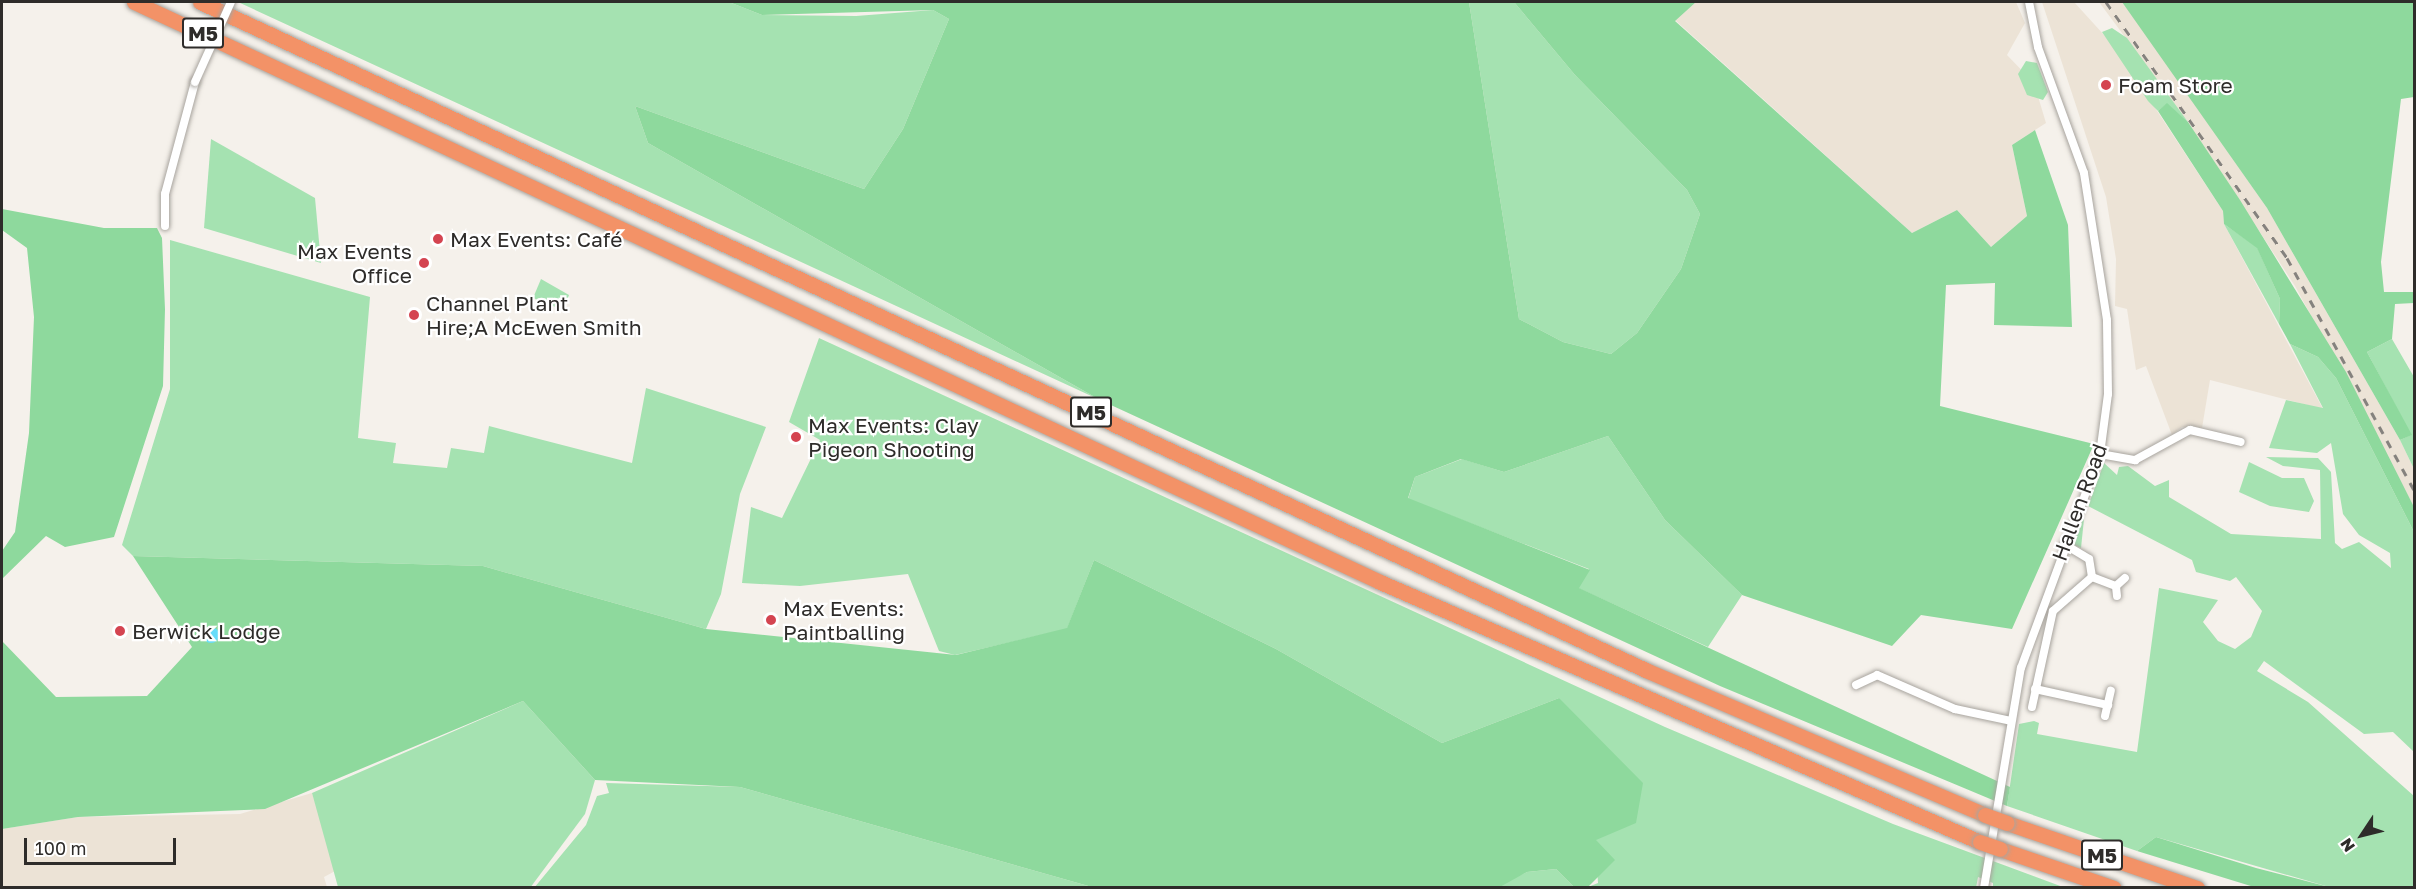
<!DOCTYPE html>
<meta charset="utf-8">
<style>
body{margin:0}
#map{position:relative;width:2416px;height:889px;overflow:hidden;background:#f5f1eb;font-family:"Golos Text",sans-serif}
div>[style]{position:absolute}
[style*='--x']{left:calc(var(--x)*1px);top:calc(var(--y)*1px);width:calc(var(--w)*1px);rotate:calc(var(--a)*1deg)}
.built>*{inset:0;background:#ece3d6}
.green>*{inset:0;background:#a5e2b1}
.forest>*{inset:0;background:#8ed99d}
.water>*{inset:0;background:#68ddfa}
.round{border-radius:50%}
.roads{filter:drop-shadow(0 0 2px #a8a49e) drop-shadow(0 0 2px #a8a49e)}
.minor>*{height:8px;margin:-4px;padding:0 4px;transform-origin:4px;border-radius:4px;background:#fff}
.motorway>*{height:15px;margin:-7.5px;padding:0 7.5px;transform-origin:7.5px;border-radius:7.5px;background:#f39267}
.rail>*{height:3px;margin-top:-1.5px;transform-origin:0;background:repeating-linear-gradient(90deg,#85827e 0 8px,transparent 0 16px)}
.bridges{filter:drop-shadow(0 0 2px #a8a49e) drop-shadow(0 0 2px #a8a49e)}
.minor-bridge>*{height:8px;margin:-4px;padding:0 4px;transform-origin:4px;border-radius:4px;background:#fff}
.motorway-bridge>*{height:15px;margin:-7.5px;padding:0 7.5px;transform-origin:7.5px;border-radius:7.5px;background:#f39267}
.dots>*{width:16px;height:16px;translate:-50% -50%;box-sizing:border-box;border:3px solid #fff;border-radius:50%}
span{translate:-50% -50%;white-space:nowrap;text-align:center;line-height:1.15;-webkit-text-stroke:4.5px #fff;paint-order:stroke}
.shield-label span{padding:2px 4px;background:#fff;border:2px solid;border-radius:4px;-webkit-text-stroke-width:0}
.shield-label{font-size:20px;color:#2e2c2a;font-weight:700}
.poi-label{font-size:21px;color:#2e2c2a}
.left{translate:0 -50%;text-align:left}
.right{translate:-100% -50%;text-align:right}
.street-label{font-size:21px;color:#2e2c2a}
.frame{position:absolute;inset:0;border:3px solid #2e2c2a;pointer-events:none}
.north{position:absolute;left:2332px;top:805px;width:60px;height:60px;-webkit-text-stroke:4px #fff;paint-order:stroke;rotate:235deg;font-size:16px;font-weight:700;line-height:24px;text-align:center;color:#2e2c2a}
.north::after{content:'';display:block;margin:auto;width:21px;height:27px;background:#2e2c2a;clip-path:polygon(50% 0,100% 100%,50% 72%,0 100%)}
.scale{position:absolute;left:24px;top:838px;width:152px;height:27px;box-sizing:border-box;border:3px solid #2e2c2a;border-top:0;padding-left:8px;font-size:18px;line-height:21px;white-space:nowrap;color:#2e2c2a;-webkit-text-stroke:4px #fff;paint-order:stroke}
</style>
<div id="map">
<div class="built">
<div style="clip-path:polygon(1696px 2px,2016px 2px,2025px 23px,2007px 55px,2034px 83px,2046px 123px,2012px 145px,2027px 216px,1991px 247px,1957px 210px,1912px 233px,1675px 20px)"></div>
<div style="clip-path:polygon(2042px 2px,2074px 2px,2115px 47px,2223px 211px,2224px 224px,2323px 409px,2210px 380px,2202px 428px,2182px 427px,2172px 435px,2146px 366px,2136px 370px,2127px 309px,2115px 306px,2116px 259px,2106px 197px)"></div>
<div style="clip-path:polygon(2099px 2px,2122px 2px,2129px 10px,2267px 208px,2400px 440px,2414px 469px,2414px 507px,2295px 286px,2188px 122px)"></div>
<div style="clip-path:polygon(312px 793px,337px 870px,324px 877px,327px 887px,2px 888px,2px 829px,78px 817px,240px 814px)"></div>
</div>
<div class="green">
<div style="clip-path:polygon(238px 2px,729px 2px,762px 15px,856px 16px,933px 10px,949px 19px,903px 129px,864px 189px,635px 106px,648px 143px,1100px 400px)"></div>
<div style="clip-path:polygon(1469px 2px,1514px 2px,1575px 75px,1687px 190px,1700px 214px,1681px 269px,1637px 333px,1611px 354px,1563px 342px,1519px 319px)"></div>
<div style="clip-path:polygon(2112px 28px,2127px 38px,2188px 122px,2167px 104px,2158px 111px,2148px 101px,2102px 32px)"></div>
<div style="clip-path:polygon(2026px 61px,2037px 63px,2048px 92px,2043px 100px,2027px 95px,2018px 74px)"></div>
<div style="clip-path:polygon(211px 139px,315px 198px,321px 263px,204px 228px)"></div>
<div style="clip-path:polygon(2224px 224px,2257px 247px,2280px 299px,2279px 324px)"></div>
<div style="clip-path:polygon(170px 240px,370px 297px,358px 438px,396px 443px,393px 463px,447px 468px,451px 448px,484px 453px,489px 426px,632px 463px,646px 388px,766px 427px,740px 494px,721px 594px,706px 629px,483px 566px,133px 556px,122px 545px,170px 389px)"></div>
<div style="clip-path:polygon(541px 279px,569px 295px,563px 310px,533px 298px)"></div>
<div style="clip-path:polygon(819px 338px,1665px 727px,1893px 824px,2063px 887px,1993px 887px,1993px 883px,1978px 877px,1976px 888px,1588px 887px,1598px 883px,1595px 840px,1559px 698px,1442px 743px,1276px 649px,1094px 560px,1067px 629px,955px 655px,939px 651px,908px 574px,800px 586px,742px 583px,751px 507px,782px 518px,820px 440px,789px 422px)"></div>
<div style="clip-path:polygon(2392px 339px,2414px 377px,2414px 469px,2400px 440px,2411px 435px,2367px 352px)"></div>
<div style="clip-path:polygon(2290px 344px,2318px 357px,2336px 378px,2414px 532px,2414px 752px,2393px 732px,2364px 734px,2264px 661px,2257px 671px,2308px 702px,2414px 796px,2414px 887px,2329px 887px,2156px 837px,2137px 851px,2007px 806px,2019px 724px,2034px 721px,2039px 723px,2037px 734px,2137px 752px,2159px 588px,2218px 600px,2203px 622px,2218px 641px,2235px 649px,2251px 637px,2262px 611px,2236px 577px,2230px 581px,2196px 572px,2192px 560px,2088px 506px,2104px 463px,2117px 475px,2119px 467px,2128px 466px,2155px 486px,2169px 480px,2169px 497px,2231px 534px,2321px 539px,2320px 470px,2283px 466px,2266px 457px,2318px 458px,2331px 472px,2335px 543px,2342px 549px,2359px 542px,2391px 568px,2390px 553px,2359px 535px,2343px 514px,2331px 443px,2317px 453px,2269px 448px,2286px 400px,2323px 408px)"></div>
<div style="clip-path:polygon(1608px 436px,1665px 520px,1742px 595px,1708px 647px,1578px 588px,1589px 569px,1408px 499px,1415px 477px,1462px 459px,1504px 472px)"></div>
<div style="clip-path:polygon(2249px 462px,2282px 478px,2304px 478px,2314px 501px,2309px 512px,2270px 506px,2239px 492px)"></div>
<div style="clip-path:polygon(2083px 518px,2084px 519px,2081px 548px,2072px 544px)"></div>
<div style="clip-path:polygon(523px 701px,595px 780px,585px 814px,530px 888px,338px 887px,312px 793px)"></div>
<div style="clip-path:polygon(606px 783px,740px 787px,1092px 887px,534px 888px,586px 825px,597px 796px,609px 793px)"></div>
<div style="clip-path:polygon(1556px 869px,1574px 887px,1497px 886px,1527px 872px)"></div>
</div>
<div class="forest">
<div style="clip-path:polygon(729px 2px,1469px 2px,1519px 319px,1563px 342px,1611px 354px,1637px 333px,1681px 269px,1700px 214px,1687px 190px,1575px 75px,1514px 2px,1696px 2px,1675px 21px,1912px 233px,1957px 210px,1991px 247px,2027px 216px,2012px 145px,2035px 130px,2068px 225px,2072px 327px,1994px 325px,1995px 283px,1946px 285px,1940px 406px,2094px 444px,2012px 629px,1921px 615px,1892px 646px,1742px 595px,1665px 520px,1608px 436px,1504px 472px,1461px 459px,1415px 477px,1408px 498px,1590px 570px,1579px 588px,2010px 787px,2007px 806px,1720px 686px,1100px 400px,648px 143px,635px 106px,864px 189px,903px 129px,949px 19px,933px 10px,762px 15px)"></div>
<div style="clip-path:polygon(2122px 2px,2414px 2px,2414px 97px,2401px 99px,2381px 262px,2384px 292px,2414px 292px,2414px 303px,2395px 304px,2392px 339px,2367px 352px,2412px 435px,2400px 440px,2267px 208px)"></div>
<div style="clip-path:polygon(2167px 103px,2188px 122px,2240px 200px,2346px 372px,2414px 507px,2414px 532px,2336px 378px,2318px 357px,2290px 344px,2279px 324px,2280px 299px,2257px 248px,2224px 224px,2223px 211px,2158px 111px)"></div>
<div style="clip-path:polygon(2px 209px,104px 228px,157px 228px,162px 238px,165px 309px,163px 386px,114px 537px,65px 547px,46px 536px,2px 579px,2px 551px,15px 532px,29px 433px,34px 317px,27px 248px,2px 230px)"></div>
<div style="clip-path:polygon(133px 556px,483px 566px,706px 629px,956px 655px,1067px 628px,1094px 560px,1276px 649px,1442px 743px,1559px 698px,1643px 783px,1636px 823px,1596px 840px,1615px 860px,1588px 887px,1574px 887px,1556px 869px,1527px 872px,1498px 888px,1092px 887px,740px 787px,595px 780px,523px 701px,265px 809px,78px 817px,2px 829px,2px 641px,56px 697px,147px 696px,192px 647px)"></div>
<div style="clip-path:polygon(2156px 837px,2256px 868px,2329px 887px,2254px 887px,2137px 851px)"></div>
</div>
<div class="water">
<div class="round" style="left:203px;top:627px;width:16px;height:16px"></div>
</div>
<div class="roads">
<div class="minor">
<div style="--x:165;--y:226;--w:32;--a:-90"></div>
<div style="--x:165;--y:194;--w:116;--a:-75"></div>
<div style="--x:2100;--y:454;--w:36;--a:10"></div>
<div style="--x:2135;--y:460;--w:63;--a:-28.6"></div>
<div style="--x:2190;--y:430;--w:52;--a:13.2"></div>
<div style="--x:2092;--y:577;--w:26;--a:21"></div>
<div style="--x:2117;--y:596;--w:10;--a:-96"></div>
<div style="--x:2116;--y:586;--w:12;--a:-42"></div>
<div style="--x:1856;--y:685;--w:23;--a:-25"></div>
<div style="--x:1877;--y:675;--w:85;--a:23.6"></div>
<div style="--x:1955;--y:709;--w:57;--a:12.1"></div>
<div style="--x:2035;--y:689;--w:75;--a:12.4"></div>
<div style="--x:2032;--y:707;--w:98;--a:-77.7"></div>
<div style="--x:2053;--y:611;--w:52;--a:-41.1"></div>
<div style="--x:2092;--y:577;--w:18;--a:-99"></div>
<div style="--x:2089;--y:559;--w:29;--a:-149"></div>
<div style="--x:2105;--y:716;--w:26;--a:-77"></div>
<div style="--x:1984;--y:888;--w:223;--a:-80.5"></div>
<div style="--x:2021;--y:668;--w:228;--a:-69.7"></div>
<div style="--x:2100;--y:454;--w:61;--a:-82.4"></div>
<div style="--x:2108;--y:394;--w:74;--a:-90.8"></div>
<div style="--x:2107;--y:320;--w:149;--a:-98.9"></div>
<div style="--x:2084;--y:173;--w:134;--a:-110.1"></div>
<div style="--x:2038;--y:47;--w:46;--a:-101.3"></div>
</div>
<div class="motorway">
<div style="--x:134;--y:2;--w:1374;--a:24.96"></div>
<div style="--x:1380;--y:582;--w:654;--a:23.43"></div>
<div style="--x:200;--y:2;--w:1595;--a:24.8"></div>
<div style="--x:1648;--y:671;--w:366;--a:23.1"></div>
<div style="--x:2007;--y:823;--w:201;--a:18.9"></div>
<div style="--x:2000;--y:849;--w:120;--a:18.9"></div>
</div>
</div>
<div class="rail">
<div style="--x:2106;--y:2;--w:314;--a:54.7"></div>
<div style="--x:2287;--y:258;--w:264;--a:61.3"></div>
</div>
<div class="bridges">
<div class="minor-bridge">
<div style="--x:195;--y:82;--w:88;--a:-65.8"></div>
</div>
<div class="motorway-bridge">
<div style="--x:1985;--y:815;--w:23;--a:20"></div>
<div style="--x:1980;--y:842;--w:21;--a:19"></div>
</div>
</div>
<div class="dots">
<div style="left:2106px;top:85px;background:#d44450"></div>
<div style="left:438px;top:239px;background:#d44450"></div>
<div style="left:424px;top:263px;background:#d44450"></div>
<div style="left:414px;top:315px;background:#d44450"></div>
<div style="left:796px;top:437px;background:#d44450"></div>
<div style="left:771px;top:620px;background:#d44450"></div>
<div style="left:120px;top:631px;background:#d44450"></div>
</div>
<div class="shield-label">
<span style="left:203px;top:33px">M5</span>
<span style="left:1091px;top:412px">M5</span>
<span style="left:2102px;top:855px">M5</span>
</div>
<div class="poi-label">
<span class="left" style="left:2118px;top:85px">Foam Store</span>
<span class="left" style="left:450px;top:239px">Max Events: Café</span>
<span class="right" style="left:412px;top:263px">Max Events<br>Office</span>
<span class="left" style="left:426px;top:315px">Channel Plant<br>Hire;A McEwen Smith</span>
<span class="left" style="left:808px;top:437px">Max Events: Clay<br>Pigeon Shooting</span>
<span class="left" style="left:783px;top:620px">Max Events:<br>Paintballing</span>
<span class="left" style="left:132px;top:631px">Berwick Lodge</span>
</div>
<div class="street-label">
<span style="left:2079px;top:502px;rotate:-70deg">Hallen Road</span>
</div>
<div class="frame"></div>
<div class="north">N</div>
<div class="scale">100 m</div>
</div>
